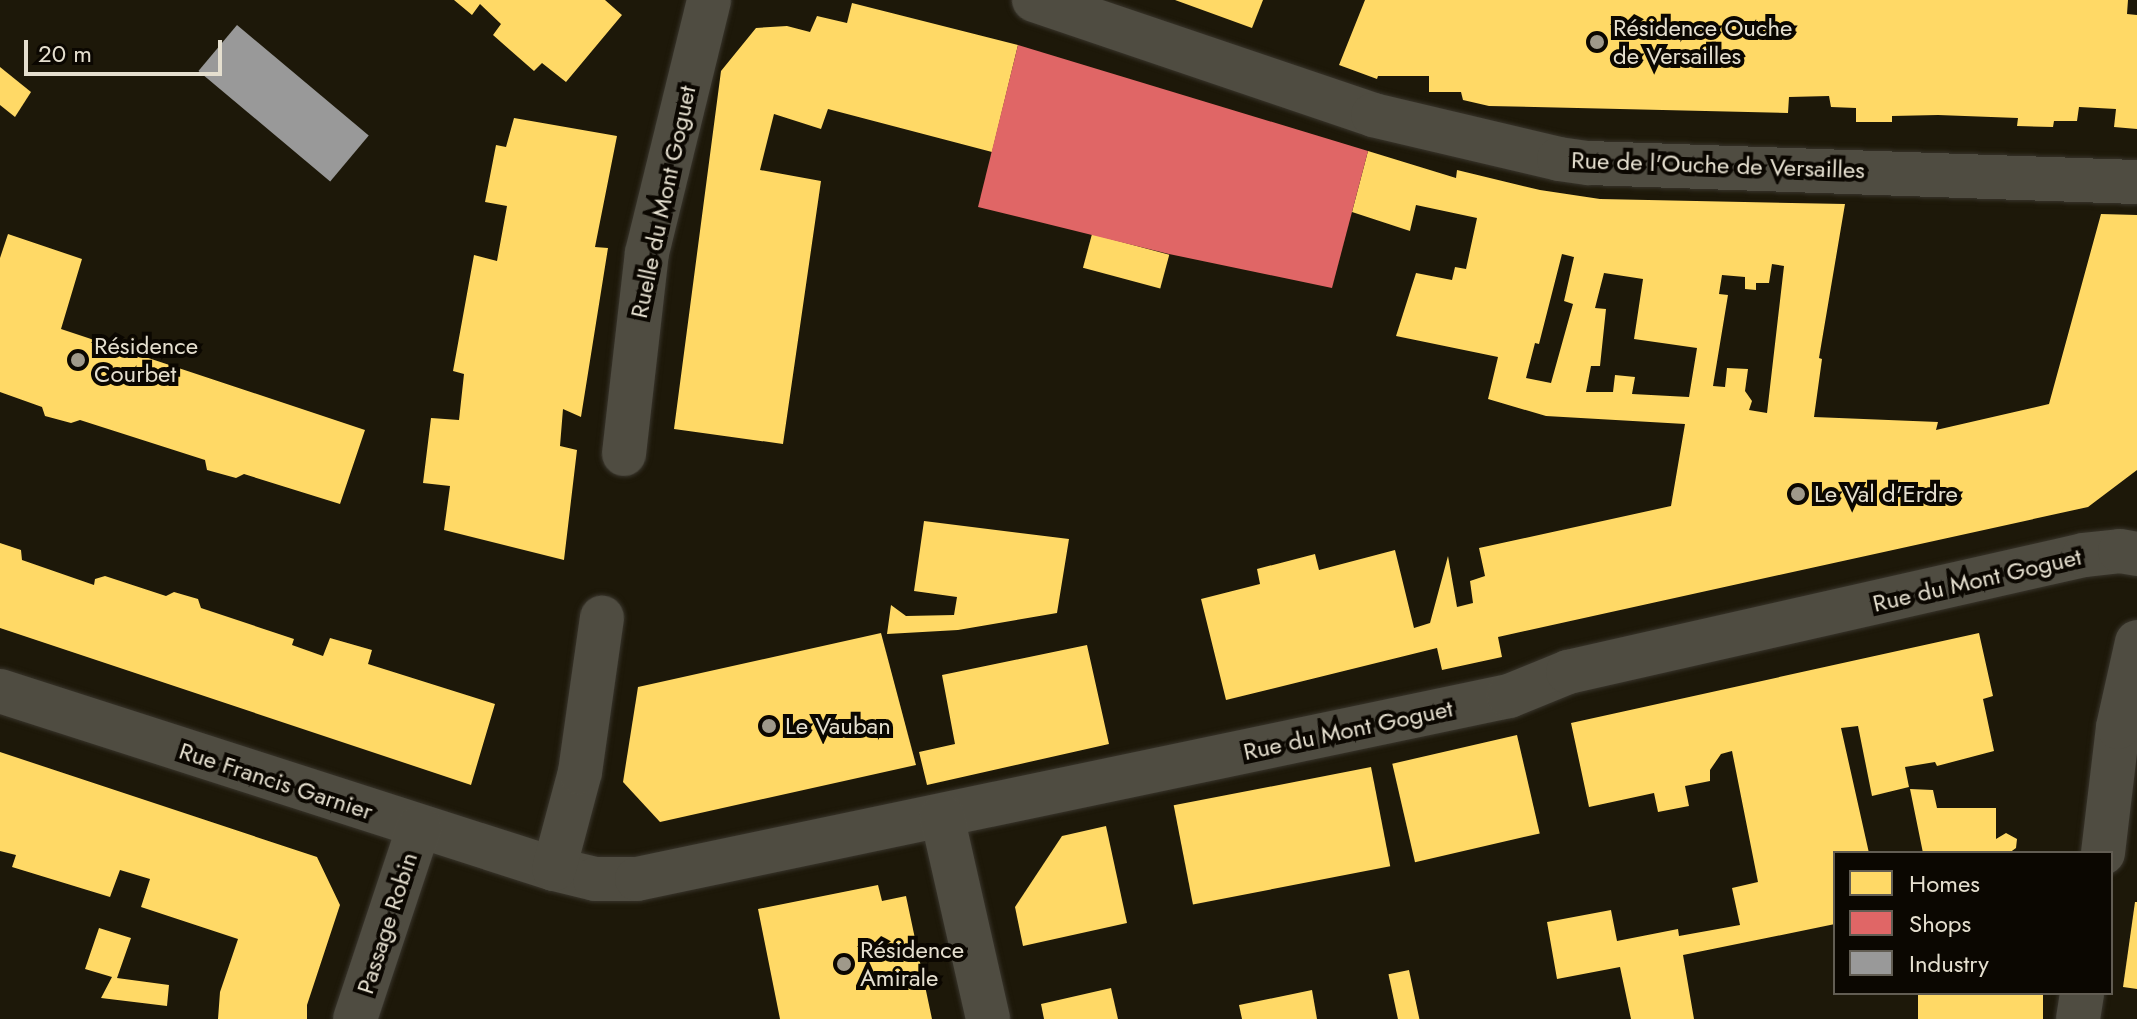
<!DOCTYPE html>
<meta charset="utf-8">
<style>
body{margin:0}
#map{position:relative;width:2137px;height:1019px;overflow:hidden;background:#1d1809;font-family:Jost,sans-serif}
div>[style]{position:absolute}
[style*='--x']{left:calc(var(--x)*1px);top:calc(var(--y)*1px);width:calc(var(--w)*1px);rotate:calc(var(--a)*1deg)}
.homes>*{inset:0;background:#ffd966;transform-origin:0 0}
.shops>*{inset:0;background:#e06666}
.industry>*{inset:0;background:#999;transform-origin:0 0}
.roads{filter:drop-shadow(0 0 2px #38342b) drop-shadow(0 0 2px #38342b)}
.minor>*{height:44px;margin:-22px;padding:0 22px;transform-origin:22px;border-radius:22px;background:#4f4c41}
.dots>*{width:22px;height:22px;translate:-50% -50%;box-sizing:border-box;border:4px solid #0b0701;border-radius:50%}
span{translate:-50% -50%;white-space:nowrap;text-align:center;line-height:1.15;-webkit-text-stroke:8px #0b0701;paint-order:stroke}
.poi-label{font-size:24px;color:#e5dfcf}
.left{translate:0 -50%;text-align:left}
.street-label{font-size:24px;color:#e5dfcf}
.legend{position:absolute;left:1833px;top:851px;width:280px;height:144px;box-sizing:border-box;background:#0b0701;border:2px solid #625d53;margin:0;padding:10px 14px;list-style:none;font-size:24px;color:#e5dfcf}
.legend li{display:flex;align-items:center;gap:16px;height:40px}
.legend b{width:40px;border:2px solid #625d53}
.scale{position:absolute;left:24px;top:40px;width:198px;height:36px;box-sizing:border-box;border:4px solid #e5dfcf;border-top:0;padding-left:10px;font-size:24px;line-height:28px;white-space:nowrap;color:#e5dfcf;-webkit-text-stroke:6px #0b0701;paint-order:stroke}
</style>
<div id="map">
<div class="homes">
<div style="clip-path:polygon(454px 0,605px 0,622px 15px,566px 82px,542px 63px,534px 71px,493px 35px,501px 24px,480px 4px,472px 15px)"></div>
<div style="clip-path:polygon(1175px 0,1263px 0,1252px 28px)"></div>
<div style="clip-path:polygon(1365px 0,2128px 0,2127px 14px,2137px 15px,2137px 129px,2114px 127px,2116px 109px,2079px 107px,2077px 121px,2054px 121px,2053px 127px,2017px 126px,2018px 118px,1938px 115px,1892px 116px,1892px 122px,1856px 122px,1856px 108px,1831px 107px,1829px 96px,1789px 97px,1788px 113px,1489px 106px,1463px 100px,1461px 92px,1429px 92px,1429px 76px,1378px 76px,1377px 79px,1339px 65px)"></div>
<div style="clip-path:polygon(852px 3px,1018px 45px,992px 152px,828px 109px,821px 129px,774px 114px,760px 170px,821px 181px,783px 444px,674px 429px,721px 71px,756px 28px,787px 26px,810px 32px,817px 16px,847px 23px)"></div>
<div style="clip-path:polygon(0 67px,31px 92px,15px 117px,0 105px)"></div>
<div style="clip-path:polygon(514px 118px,617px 136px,595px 247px,608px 248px,581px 417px,563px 409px,560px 446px,577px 450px,564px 560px,444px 530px,450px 486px,423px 483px,431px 418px,459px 420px,464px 374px,453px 371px,474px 255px,497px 261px,507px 206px,485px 202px,496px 145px,506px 147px)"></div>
<div style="clip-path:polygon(evenodd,1368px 151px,1456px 178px,1457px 170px,1540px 190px,1600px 199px,1845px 204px,1819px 358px,1822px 359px,1814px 417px,1938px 422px,1936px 430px,2049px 404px,2101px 214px,2137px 215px,2137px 470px,2088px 507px,1498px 637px,1502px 657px,1442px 670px,1437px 648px,1226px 700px,1201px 599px,1260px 584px,1257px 569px,1315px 554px,1319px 570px,1395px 550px,1414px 628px,1430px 623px,1448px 556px,1457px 607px,1473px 603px,1470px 581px,1485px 576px,1479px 548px,1671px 506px,1685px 424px,1546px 416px,1488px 399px,1498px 357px,1396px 336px,1416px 273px,1452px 280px,1455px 267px,1466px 269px,1477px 218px,1416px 205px,1410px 231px,1352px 212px,1368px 151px,1562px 254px,1574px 257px,1564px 301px,1573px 304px,1551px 383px,1526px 378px,1535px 343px,1539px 344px,1562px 254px,1368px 151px,1772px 264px,1784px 266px,1767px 413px,1749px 410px,1752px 401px,1745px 391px,1748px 369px,1727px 368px,1725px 387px,1713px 386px,1728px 295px,1719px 294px,1722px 275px,1745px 277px,1745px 289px,1756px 290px,1756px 283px,1769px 283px,1772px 264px,1368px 151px,1604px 273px,1643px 279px,1634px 339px,1697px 348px,1689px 397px,1632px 394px,1635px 377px,1615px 375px,1613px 392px,1586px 392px,1591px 366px,1600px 366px,1606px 309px,1595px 308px,1604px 273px)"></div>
<div style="clip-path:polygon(8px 234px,82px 259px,61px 329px,365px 430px,340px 504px,244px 474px,236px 478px,207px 470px,205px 460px,80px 420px,71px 423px,45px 416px,42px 407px,0 392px,0 258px)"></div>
<div style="left:1092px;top:234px;width:80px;height:35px;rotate:15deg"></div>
<div style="clip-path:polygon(924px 521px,1069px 539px,1057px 613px,958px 630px,887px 634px,891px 605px,906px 616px,954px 615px,957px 597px,914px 591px)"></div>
<div style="clip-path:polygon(0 543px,21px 550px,22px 560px,94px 585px,95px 579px,105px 576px,166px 596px,174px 592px,198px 599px,201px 608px,294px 639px,292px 645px,323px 656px,330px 638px,372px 650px,368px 664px,495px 704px,471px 785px,0 628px)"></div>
<div style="clip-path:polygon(881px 633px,916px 765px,660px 822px,623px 782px,638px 687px)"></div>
<div style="clip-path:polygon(1979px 633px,1993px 696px,1983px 699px,1994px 751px,1937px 766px,1935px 762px,1905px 767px,1909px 787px,1872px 796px,1858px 726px,1841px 728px,1869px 853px,1835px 853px,1835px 924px,1683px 955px,1694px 1019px,1631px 1019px,1620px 967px,1557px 979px,1547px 922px,1611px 910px,1617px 941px,1678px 929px,1679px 936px,1740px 925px,1732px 888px,1758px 882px,1732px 751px,1721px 754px,1710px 770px,1710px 781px,1685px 786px,1689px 806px,1658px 812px,1654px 793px,1589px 807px,1571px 723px)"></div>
<div style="clip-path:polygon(1087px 645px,1109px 744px,927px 785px,919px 752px,955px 744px,942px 675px)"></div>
<div style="left:1517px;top:735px;width:101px;height:128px;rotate:77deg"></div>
<div style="clip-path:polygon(0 752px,317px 857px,340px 905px,307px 1005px,307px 1019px,218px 1019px,220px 992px,238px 939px,141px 907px,150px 879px,120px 870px,110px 897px,12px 867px,16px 855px,0 851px)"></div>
<div style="left:1371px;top:767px;width:101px;height:201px;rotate:79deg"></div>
<div style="clip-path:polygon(1910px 789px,1933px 790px,1937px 808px,1996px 808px,1996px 839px,2006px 833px,2017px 839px,2016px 848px,2009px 853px,1923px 853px)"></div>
<div style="clip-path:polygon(1106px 826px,1127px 923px,1023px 946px,1015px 907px,1062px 836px)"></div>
<div style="clip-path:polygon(878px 885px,882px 901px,906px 896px,932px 1019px,780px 1019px,758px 909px)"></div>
<div style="clip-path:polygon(2135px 902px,2137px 902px,2137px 989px,2123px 987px)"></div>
<div style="clip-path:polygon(99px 928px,131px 938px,117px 978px,169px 985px,167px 1006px,101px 998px,112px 977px,85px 969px)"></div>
<div style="left:1409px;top:970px;width:50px;height:21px;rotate:78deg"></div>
<div style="clip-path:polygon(1111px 988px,1118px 1019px,1044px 1019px,1041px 1004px)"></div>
<div style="clip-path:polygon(1312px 990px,1317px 1019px,1242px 1019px,1239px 1005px)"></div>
<div style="left:1918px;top:993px;width:125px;height:26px"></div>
</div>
<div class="shops">
<div style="clip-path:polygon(1018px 45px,1368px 151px,1332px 288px,1169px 254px,978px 207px)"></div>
</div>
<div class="industry">
<div style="left:237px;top:25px;width:172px;height:60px;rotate:40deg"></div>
</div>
<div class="roads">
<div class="minor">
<div style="--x:1034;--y:0;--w:358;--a:18.7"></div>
<div style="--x:1373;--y:115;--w:191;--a:13.3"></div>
<div style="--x:1559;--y:159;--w:30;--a:8"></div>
<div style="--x:1589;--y:163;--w:548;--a:1.99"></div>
<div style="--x:624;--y:454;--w:202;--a:-83.5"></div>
<div style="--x:647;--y:253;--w:260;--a:-76.2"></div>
<div style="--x:0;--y:691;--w:582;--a:17.81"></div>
<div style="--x:554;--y:869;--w:42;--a:13.7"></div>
<div style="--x:595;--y:879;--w:42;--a:0"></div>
<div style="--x:637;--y:879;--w:891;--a:-11.85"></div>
<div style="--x:1509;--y:696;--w:64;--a:-22.1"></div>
<div style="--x:1568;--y:672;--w:529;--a:-12.78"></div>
<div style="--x:2084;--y:555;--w:36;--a:-6"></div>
<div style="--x:2120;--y:551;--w:17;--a:10"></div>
<div style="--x:942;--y:816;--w:208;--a:77.2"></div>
<div style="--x:2103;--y:853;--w:127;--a:-83.2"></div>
<div style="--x:2118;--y:727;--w:87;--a:-77.4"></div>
<div style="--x:554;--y:869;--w:100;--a:-75"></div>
<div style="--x:580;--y:772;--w:156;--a:-81.9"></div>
<div style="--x:355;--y:1019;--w:202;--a:-71.6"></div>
<div style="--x:2078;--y:1019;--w:26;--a:-81"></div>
</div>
</div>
<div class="dots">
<div style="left:1597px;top:42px;background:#9f998a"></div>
<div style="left:78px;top:360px;background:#9f998a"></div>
<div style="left:1798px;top:494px;background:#9f998a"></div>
<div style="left:769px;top:726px;background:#9f998a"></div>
<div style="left:844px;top:964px;background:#9f998a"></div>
</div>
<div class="poi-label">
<span class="left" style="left:1613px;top:42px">Résidence Ouche<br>de Versailles</span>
<span class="left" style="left:94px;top:360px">Résidence<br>Courbet</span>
<span class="left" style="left:1814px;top:494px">Le Val d'Erdre</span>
<span class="left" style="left:785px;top:726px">Le Vauban</span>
<span class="left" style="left:860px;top:964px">Résidence<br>Amirale</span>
</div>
<div class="street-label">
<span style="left:1718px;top:165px;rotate:2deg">Rue de l'Ouche de Versailles</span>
<span style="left:663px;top:202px;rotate:-78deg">Ruelle du Mont Goguet</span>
<span style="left:1977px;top:580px;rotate:-13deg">Rue du Mont Goguet</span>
<span style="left:1348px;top:730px;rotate:-12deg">Rue du Mont Goguet</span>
<span style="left:276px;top:781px;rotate:18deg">Rue Francis Garnier</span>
<span style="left:387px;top:923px;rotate:-72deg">Passage Robin</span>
</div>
<ul class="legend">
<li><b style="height:22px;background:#ffd966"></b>Homes</li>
<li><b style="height:22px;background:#e06666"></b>Shops</li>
<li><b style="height:22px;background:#999"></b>Industry</li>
</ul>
<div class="scale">20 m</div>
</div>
